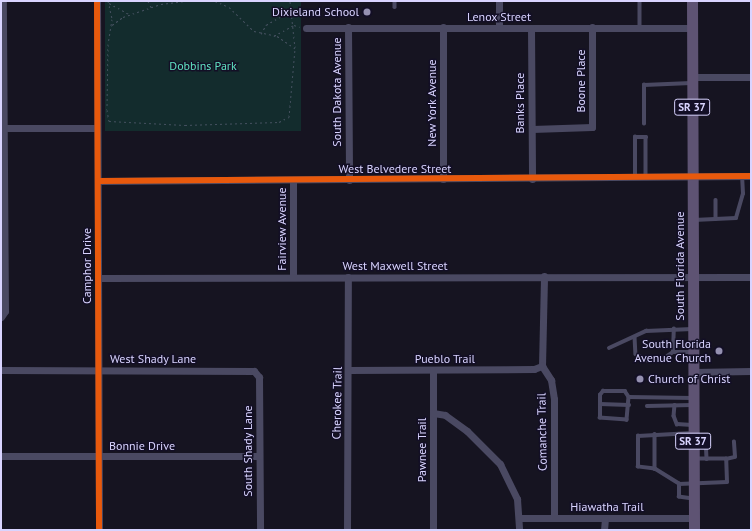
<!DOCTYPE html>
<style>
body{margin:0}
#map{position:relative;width:752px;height:531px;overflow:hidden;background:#161421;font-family:"PT Sans",sans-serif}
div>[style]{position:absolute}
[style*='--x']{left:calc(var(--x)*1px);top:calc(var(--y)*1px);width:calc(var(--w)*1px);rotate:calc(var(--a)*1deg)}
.green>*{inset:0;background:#132c2d;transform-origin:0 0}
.path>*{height:1px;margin-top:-0.5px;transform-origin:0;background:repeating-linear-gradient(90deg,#44505f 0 2px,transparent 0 5px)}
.service>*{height:3.5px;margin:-1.75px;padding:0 1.75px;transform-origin:1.75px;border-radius:1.75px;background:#4a4962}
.minor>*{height:7px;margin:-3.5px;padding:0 3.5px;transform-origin:3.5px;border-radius:3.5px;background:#4a4962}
.primary>*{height:11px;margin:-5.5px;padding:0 5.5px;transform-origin:5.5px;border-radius:5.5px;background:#5e5373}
.cycleway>*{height:6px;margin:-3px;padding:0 3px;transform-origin:3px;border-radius:3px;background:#e8590c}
.dots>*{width:11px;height:11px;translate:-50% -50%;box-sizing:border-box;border:2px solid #130f26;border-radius:50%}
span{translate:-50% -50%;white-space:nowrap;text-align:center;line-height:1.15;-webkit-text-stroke:3px #130f26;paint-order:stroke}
.shield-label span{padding:1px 3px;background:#130f26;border:1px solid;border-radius:3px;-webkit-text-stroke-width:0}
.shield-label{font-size:11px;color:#d9d4ff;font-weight:700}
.poi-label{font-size:12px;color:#d9d4ff}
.right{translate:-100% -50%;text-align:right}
.left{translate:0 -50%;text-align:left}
.street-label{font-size:12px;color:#d9d4ff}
.park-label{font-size:12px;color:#5fe0c0}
.frame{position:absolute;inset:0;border:2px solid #d9d4ff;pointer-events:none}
</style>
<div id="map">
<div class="green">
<div style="left:105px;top:1px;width:196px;height:130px"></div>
</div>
<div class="path">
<div style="--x:108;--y:1;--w:18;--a:77"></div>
<div style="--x:112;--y:19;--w:25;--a:99"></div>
<div style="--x:108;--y:44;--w:66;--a:90.9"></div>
<div style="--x:107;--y:110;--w:11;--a:80"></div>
<div style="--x:109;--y:121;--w:76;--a:3"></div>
<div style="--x:185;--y:125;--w:94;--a:-1.8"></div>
<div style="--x:279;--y:122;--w:11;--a:-27"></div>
<div style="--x:289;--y:117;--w:69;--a:-85"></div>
<div style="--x:295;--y:48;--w:47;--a:-96.1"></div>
<div style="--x:148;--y:1;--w:9;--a:63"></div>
<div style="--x:215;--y:1;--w:15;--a:23"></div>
<div style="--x:229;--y:7;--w:35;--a:44"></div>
<div style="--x:254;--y:31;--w:24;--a:12"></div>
<div style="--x:277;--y:36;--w:22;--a:34"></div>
<div style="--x:109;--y:3;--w:25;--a:29"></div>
<div style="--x:112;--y:25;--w:14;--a:-36"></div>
<div style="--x:123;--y:17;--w:40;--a:-18.9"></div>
<div style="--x:161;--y:4;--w:24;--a:-7"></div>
<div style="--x:261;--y:34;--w:10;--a:-61"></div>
<div style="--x:266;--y:25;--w:28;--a:-30"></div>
<div style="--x:274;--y:36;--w:23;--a:-29"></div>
<div style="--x:294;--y:25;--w:6;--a:18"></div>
</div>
<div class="service">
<div style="--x:395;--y:1;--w:6;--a:90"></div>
<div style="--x:640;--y:1;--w:27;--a:90"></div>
<div style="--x:644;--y:124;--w:39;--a:-90"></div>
<div style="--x:644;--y:85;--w:47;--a:-2.4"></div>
<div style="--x:635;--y:178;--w:41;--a:-90"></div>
<div style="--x:635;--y:137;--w:11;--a:0"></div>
<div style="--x:646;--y:137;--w:40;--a:90"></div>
<div style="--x:716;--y:200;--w:19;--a:90"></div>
<div style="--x:694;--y:220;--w:42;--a:-2.7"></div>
<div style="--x:736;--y:218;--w:25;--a:-74"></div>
<div style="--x:743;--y:194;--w:18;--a:-93"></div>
<div style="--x:635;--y:337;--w:17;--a:87"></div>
<div style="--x:636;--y:354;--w:13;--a:29"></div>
<div style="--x:647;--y:360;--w:16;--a:-4"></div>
<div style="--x:663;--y:359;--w:12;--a:-35"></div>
<div style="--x:673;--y:352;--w:19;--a:0"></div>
<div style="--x:609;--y:348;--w:41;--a:-24.7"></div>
<div style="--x:646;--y:331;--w:46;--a:-2.5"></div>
<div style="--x:673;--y:352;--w:23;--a:-88"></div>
<div style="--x:603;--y:391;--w:22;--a:0"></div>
<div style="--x:625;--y:391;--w:7;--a:56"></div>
<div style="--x:629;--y:397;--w:23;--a:95"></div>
<div style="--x:627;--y:420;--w:27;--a:-176"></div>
<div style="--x:600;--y:418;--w:23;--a:-90"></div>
<div style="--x:600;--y:395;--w:5;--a:-53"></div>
<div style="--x:629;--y:397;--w:63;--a:0.9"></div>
<div style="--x:600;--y:404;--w:29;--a:2"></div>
<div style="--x:675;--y:405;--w:11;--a:95"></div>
<div style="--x:674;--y:416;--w:9;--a:69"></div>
<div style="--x:677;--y:424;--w:15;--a:4"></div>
<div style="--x:647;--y:406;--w:45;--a:-1.3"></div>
<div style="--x:655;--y:434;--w:35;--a:90"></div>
<div style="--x:696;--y:438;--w:10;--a:6"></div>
<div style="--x:706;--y:439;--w:20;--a:87"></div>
<div style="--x:726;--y:459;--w:9;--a:-13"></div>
<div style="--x:735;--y:457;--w:15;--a:-94"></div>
<div style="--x:679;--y:484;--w:28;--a:-148"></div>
<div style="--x:655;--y:469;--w:17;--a:-173"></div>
<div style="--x:638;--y:467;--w:31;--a:-90"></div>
<div style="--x:638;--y:436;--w:54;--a:-3.2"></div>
<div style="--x:693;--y:499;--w:14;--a:-172"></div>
<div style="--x:679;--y:497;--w:13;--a:-90"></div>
<div style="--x:679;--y:484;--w:48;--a:-2.4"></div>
<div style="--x:727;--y:482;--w:23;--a:-92"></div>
<div style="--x:726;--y:459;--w:31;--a:180"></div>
</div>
<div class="minor">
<div style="--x:97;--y:1;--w:529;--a:89.78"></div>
<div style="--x:499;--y:1;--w:27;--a:90"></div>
<div style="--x:348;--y:27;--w:153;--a:89.6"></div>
<div style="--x:443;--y:27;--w:152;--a:90"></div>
<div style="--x:306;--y:28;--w:386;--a:0"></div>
<div style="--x:531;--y:28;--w:151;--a:89.6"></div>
<div style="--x:692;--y:77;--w:59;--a:0"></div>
<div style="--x:1;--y:128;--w:96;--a:0"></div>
<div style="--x:532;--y:129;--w:60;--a:-1.9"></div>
<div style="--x:592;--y:127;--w:100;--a:-90"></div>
<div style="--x:293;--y:180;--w:97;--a:90"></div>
<div style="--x:98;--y:181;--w:653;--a:-0.44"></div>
<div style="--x:98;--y:278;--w:653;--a:-0.09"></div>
<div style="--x:1;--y:317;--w:7;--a:-56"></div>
<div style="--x:5;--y:311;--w:310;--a:-90.4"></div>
<div style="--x:542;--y:366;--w:17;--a:57"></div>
<div style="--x:551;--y:380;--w:19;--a:81"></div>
<div style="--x:554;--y:399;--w:119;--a:90"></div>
<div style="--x:542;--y:366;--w:90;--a:-88.7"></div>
<div style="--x:1;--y:370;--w:253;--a:0.2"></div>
<div style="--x:254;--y:371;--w:8;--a:50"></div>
<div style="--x:259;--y:377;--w:153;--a:89.6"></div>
<div style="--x:348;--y:370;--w:186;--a:-0.3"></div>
<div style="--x:534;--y:369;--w:9;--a:-21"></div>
<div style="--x:433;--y:370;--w:160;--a:90"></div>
<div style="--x:693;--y:372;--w:58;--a:-1"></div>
<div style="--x:433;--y:413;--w:12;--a:9"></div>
<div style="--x:445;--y:415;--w:27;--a:36"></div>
<div style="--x:467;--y:431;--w:47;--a:45"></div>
<div style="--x:500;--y:464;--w:39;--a:64"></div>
<div style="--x:517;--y:499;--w:31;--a:86"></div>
<div style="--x:1;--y:456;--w:258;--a:0"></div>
<div style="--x:519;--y:518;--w:175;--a:0"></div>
<div style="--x:347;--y:530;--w:253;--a:-89.8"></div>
<div style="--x:604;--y:530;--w:11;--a:-85"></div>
</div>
<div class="primary">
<div style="--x:692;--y:1;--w:529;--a:89.78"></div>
</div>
<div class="cycleway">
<div style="--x:97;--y:1;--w:529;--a:89.78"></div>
<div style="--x:98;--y:181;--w:653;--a:-0.44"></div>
</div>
<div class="dots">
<div style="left:367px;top:12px;background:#9591b1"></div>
<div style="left:719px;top:351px;background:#9591b1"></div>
<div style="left:640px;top:379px;background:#9591b1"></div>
</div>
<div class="shield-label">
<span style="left:692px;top:107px">SR 37</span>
<span style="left:693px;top:441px">SR 37</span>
</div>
<div class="poi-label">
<span class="right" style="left:359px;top:12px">Dixieland School</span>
<span class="right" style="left:711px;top:351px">South Florida<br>Avenue Church</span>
<span class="left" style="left:648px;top:379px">Church of Christ</span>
</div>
<div class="street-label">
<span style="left:499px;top:17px">Lenox Street</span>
<span style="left:581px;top:81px;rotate:-90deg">Boone Place</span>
<span style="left:337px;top:92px;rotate:-90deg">South Dakota Avenue</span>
<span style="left:432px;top:103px;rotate:-90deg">New York Avenue</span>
<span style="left:520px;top:103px;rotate:-90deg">Banks Place</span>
<span style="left:395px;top:169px">West Belvedere Street</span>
<span style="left:282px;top:229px;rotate:-90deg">Fairview Avenue</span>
<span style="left:87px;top:266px;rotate:-90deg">Camphor Drive</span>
<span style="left:395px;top:266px">West Maxwell Street</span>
<span style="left:680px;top:266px;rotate:-90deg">South Florida Avenue</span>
<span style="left:153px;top:359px">West Shady Lane</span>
<span style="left:445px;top:359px">Pueblo Trail</span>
<span style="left:337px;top:403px;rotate:-89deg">Cherokee Trail</span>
<span style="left:542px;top:432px;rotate:-91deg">Comanche Trail</span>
<span style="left:142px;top:446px">Bonnie Drive</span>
<span style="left:422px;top:450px;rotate:-90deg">Pawnee Trail</span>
<span style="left:248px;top:451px;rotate:-90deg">South Shady Lane</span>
<span style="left:607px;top:507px">Hiawatha Trail</span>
</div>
<div class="park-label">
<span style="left:203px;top:66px">Dobbins Park</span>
</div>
<div class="frame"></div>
</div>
